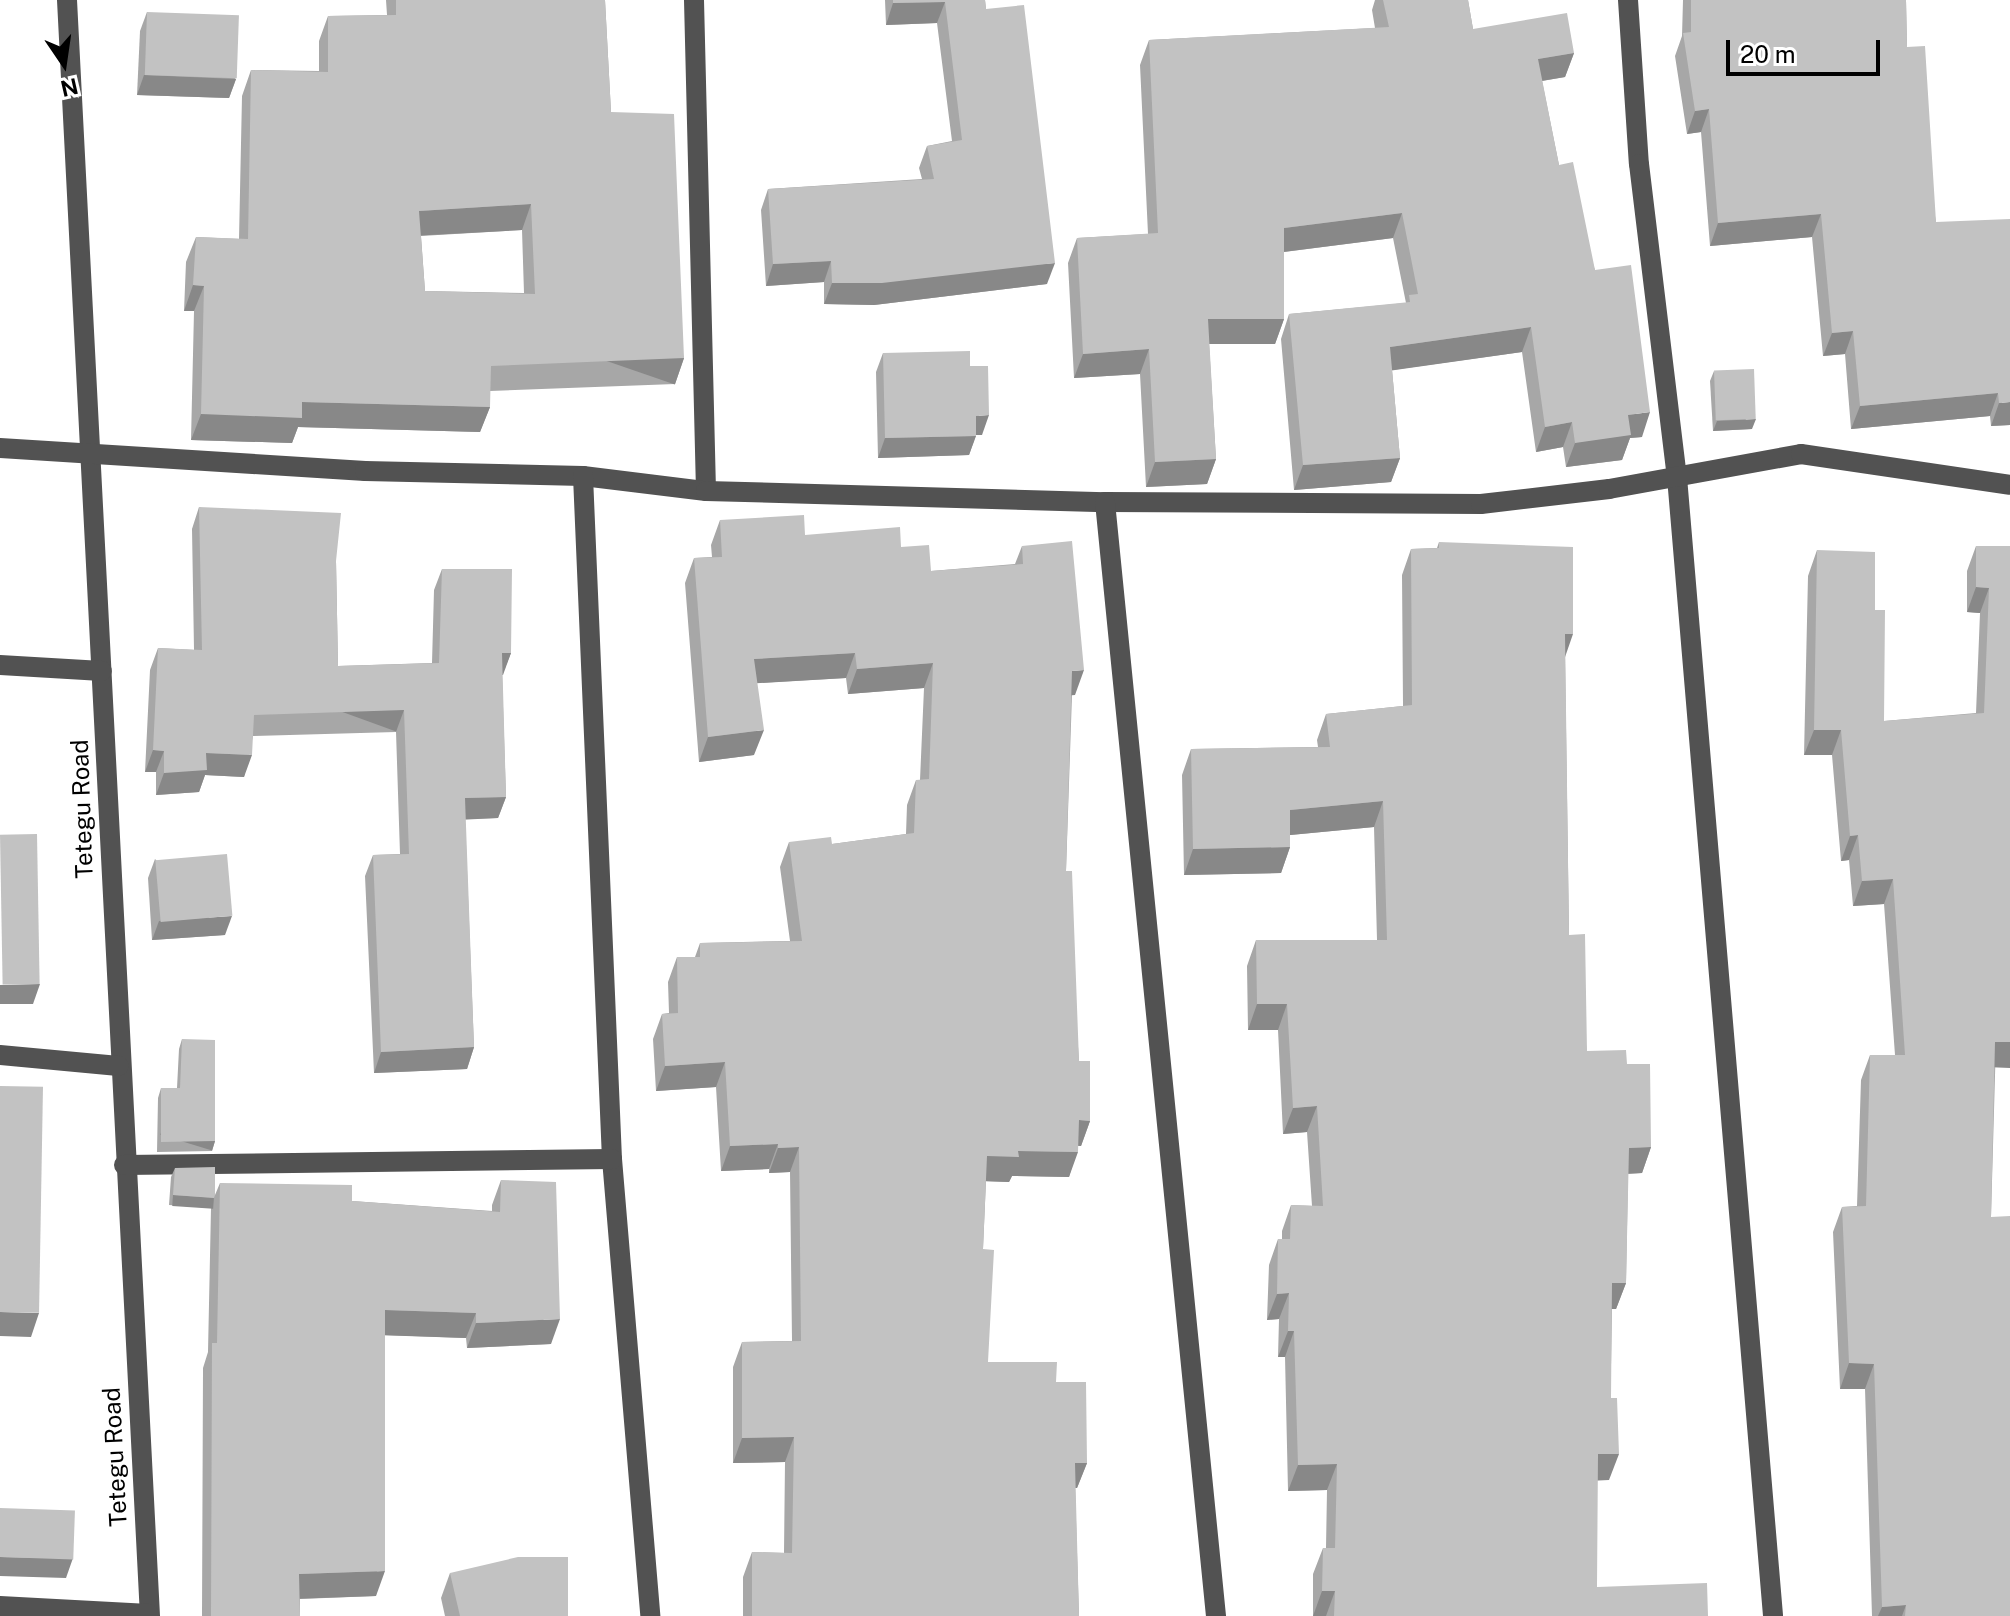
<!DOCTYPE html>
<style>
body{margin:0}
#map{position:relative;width:2010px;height:1616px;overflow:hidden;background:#fff;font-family:"Public Sans",sans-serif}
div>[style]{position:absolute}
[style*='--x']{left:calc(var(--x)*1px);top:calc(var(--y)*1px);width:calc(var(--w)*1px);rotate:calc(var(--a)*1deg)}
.minor>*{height:20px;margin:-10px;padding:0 10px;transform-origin:10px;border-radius:10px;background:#525252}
.wall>*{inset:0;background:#a7a7a7}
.shaded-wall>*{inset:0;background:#888;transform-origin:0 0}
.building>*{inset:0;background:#c2c2c2;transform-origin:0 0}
span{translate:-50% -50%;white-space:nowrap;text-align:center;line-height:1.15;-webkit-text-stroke:8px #fff;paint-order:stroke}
.street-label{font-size:24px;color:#000}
.north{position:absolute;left:24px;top:24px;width:80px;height:80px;-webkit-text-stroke:6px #fff;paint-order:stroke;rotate:167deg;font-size:22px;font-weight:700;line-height:32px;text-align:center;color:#000}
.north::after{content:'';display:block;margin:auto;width:28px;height:36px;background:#000;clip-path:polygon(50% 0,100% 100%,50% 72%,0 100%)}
.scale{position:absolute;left:1726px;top:40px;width:154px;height:36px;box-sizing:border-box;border:4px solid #000;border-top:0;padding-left:10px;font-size:24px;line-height:28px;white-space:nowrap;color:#000;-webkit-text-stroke:6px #fff;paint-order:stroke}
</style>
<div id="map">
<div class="minor">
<div style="--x:67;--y:0;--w:1618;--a:87.06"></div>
<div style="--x:694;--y:0;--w:491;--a:88.6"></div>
<div style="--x:1628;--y:0;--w:164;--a:86.2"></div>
<div style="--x:1639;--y:164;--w:315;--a:83.1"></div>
<div style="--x:1677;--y:477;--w:1143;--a:85.18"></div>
<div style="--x:0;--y:448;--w:366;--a:3.6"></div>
<div style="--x:365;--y:471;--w:218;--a:1.3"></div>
<div style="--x:583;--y:476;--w:124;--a:7"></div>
<div style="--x:706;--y:491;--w:399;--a:1.6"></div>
<div style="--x:1105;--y:502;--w:376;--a:0.3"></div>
<div style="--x:1481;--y:504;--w:129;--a:-6.7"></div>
<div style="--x:1609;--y:489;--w:195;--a:-10.3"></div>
<div style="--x:1801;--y:454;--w:211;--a:8.4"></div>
<div style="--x:583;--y:476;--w:684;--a:87.57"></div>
<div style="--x:612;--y:1159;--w:459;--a:85.2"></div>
<div style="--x:1105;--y:502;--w:1120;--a:84.31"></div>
<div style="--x:0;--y:665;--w:102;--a:3.4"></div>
<div style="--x:0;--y:1055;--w:119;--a:5.3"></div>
<div style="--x:124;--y:1165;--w:488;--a:-0.7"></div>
<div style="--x:0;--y:1606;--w:149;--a:3.1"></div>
</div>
<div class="wall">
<div style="clip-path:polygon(evenodd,386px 0,605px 0,611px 112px,684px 358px,675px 384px,490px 391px,490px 407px,480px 432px,298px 427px,292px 443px,191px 440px,194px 311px,184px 311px,186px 262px,196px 237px,239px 239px,242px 96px,251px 70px,319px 71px,319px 41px,328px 16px,387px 15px,386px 0,522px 230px,524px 293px,425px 291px,421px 236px,522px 230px)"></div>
<div style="clip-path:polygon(885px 0,985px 0,986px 9px,1047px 284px,874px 305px,824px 304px,824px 282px,766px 286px,761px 210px,768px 189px,922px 179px,919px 168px,927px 146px,952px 141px,937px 23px,886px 25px)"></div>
<div style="clip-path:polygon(1375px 0,1468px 0,1473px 29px,1574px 53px,1565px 77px,1542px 81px,1559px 165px,1595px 270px,1642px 437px,1630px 438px,1622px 460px,1566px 467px,1563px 447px,1536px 452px,1522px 352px,1392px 370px,1400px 458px,1391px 482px,1294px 490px,1281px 339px,1289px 314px,1406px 303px,1393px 238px,1284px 252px,1284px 319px,1275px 344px,1209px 344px,1216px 459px,1207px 484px,1146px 487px,1140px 374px,1074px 378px,1068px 263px,1077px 238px,1148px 234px,1140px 65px,1149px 40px,1375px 28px,1372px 10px)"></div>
<div style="clip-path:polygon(1683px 0,1906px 0,1907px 47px,1936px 222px,2010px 425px,1991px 426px,1990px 416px,1851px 429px,1845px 354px,1823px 356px,1812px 237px,1710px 246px,1701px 132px,1687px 134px,1675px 56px,1682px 36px)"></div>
<div style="clip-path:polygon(147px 12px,236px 79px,229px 98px,137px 95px,140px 31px)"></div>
<div style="clip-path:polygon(883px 353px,970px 366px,982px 435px,976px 435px,969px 455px,878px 458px,876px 372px)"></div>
<div style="clip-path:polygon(1714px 371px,1752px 429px,1713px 431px,1710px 381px)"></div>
<div style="clip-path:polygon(199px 507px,336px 561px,338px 666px,432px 663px,434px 590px,442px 569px,511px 653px,502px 675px,506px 797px,498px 818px,465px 819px,474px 1047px,467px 1069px,374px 1073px,365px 876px,373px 855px,400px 854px,396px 732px,253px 736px,244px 777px,205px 775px,199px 792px,156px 795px,156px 772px,145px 772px,150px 670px,158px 648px,194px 650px,192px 529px)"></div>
<div style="clip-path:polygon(720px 520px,805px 535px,901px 547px,931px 571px,1015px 564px,1022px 546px,1075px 695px,1072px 695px,1066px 871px,1079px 1061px,1090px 1121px,1081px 1146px,1078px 1146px,1069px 1177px,1012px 1176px,1009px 1182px,986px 1181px,983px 1249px,988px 1362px,1056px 1382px,1087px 1463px,1077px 1488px,1075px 1488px,1079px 1616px,743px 1616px,743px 1577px,752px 1552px,784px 1553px,785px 1462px,733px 1463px,733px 1367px,742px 1342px,792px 1341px,790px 1172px,769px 1173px,769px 1169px,721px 1171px,716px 1087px,656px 1091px,653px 1039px,662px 1014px,669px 1013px,668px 982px,677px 957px,695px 957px,700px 943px,790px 941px,780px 867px,789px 842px,832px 844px,906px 834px,907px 805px,916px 780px,920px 780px,924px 688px,848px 694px,846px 678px,757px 683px,754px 755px,699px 762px,685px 583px,694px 558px,712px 557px,711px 545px)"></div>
<div style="clip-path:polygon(1439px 542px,1565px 657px,1569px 935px,1587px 1051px,1627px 1064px,1651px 1147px,1642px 1173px,1628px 1174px,1626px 1283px,1616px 1309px,1612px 1309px,1609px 1480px,1597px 1480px,1597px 1587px,1708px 1616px,1313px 1616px,1313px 1574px,1323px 1548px,1326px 1548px,1327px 1490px,1288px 1491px,1285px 1357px,1278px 1357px,1279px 1319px,1267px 1320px,1269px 1265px,1278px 1239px,1282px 1239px,1282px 1231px,1291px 1205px,1312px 1206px,1307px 1132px,1283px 1134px,1278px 1030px,1248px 1030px,1247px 966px,1256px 940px,1377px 940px,1374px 827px,1290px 835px,1290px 847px,1281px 873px,1184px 875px,1182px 775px,1191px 749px,1318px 747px,1317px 740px,1326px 714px,1403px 706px,1402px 575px,1411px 549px,1437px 548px)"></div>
<div style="clip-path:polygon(1976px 546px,2010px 546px,1991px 1217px,2010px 1616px,1872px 1616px,1865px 1389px,1840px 1389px,1833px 1232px,1842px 1207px,1857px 1206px,1861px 1080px,1870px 1055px,1895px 1055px,1884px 904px,1853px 906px,1849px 860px,1841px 861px,1832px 755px,1804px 755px,1808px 576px,1817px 550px,1875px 610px,1884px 721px,1976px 713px,1980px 613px,1967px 612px,1967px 571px)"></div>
<div style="clip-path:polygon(155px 859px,225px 935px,152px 940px,148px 878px)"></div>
<div style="clip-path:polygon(182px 1039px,215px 1141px,212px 1151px,157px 1152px,158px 1098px,161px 1088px,177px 1088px,179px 1049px)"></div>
<div style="clip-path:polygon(175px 1168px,215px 1195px,220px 1183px,352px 1201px,492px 1211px,492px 1205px,501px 1180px,551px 1344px,467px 1348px,466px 1338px,385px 1335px,376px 1596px,300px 1599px,300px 1616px,202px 1616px,203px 1368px,208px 1352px,211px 1208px,169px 1205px,171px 1177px)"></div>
<div style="clip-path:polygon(450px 1573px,568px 1616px,445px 1616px,441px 1598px)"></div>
</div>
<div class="shaded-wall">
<div style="clip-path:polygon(945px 2px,937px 23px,886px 25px,893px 3px)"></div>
<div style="clip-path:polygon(1574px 53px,1565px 77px,1529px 83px,1538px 59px)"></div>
<div style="clip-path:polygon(144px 75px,236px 79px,229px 98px,137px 95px)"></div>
<div style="clip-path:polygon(1709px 109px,1701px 132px,1687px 134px,1695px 111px)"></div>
<div style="clip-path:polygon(531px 204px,522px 230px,410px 236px,419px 211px)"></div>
<div style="clip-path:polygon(1402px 213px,1393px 238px,1275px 253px,1284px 228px)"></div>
<div style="clip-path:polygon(1821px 214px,1812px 237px,1710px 246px,1718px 223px)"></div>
<div style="clip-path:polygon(831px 261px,824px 282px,766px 286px,773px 264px)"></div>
<div style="clip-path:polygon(1055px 263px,1047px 284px,874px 305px,824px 304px,832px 283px)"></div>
<div style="clip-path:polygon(193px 285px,204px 286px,194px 311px,184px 311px)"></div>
<div style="clip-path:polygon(1208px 319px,1284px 319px,1275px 344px,1199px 344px)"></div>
<div style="clip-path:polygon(1531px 327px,1522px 352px,1381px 372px,1390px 347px)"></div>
<div style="clip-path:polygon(1853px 331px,1845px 354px,1823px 356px,1832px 333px)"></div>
<div style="clip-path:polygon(1149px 349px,1140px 374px,1074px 378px,1083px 354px)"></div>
<div style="left:684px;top:358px;width:28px;height:193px;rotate:109deg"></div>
<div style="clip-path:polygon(1998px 393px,1990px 416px,1851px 429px,1860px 406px)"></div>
<div style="clip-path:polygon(302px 402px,490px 407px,480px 432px,298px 427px,292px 443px,191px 440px,201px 414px)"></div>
<div style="clip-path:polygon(2010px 402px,2010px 425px,1991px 426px,1999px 403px)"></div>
<div style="clip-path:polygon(1650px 412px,1642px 437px,1630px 438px,1622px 460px,1566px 467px,1575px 443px,1628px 415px)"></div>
<div style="clip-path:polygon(989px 415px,982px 435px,969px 435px,976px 416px)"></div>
<div style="clip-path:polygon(1756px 419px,1752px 429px,1713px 431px,1717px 421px)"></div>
<div style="clip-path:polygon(1572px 422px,1563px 447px,1536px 452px,1545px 427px)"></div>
<div style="clip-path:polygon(976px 436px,969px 455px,878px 458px,885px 438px)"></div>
<div style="clip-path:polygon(1400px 458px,1391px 482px,1294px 490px,1303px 465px)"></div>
<div style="clip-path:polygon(1216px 459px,1207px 484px,1146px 487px,1155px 462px)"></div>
<div style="clip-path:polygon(1976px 587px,1989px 588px,1980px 613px,1967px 612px)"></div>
<div style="clip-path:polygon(1565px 634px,1573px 634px,1564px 660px)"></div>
<div style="clip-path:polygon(502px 653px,511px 653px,503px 675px,494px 675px)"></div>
<div style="clip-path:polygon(855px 653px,846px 678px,745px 684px,754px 659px)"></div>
<div style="clip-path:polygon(933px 663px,924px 688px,848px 694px,857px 669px)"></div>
<div style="clip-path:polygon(1084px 670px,1075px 695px,1063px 696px,1072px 671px)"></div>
<div style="left:404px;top:710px;width:23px;height:150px;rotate:110deg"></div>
<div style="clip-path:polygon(764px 730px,754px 755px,699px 762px,708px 737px)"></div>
<div style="clip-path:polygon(1814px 730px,1841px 730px,1832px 755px,1804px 755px)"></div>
<div style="clip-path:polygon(153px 750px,164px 751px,156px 772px,145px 772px)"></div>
<div style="clip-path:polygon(206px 753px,252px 755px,244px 777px,205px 775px,199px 792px,156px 795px,164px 773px)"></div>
<div style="clip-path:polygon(506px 797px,498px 818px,457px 820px,465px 798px)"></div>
<div style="clip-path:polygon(1383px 801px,1374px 827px,1280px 836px,1290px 810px)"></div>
<div style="clip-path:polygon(1858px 835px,1849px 860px,1841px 861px,1850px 836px)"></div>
<div style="clip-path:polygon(1290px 847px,1281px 873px,1184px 875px,1193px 849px)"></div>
<div style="clip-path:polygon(1893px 879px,1884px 904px,1853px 906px,1862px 881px)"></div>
<div style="clip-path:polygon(232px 916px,225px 935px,152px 940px,159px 921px)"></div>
<div style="clip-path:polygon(40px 984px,33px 1004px,0 1004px,0 985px)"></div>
<div style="clip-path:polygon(1257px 1004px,1287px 1004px,1278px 1030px,1248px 1030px)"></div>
<div style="clip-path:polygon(1995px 1042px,2010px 1042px,2010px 1068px,1986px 1067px)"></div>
<div style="clip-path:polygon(474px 1047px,467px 1069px,374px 1073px,381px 1052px)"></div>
<div style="clip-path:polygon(725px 1062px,716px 1087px,656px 1091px,665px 1066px)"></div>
<div style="clip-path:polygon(1317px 1106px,1307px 1132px,1283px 1134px,1293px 1108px)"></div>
<div style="clip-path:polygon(1079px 1120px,1090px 1121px,1081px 1146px,1070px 1145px)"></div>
<div style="left:215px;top:1141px;width:10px;height:54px;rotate:107deg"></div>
<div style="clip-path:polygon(778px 1144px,769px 1169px,721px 1171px,730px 1146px)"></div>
<div style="clip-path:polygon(799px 1147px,790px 1172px,769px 1173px,778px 1148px)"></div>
<div style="clip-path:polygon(1651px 1147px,1642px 1173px,1619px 1174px,1629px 1148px)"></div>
<div style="clip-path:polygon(1018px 1151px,1078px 1152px,1069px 1177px,1012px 1176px,1009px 1182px,978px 1181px,987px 1156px)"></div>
<div style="left:173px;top:1195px;width:41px;height:11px;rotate:4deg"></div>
<div style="clip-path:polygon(1612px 1283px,1626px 1283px,1616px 1309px,1603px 1309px)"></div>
<div style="clip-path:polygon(1289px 1293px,1279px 1319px,1267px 1320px,1277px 1294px)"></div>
<div style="clip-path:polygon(385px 1310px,476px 1313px,466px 1338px,376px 1335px)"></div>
<div style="clip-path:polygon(0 1312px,39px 1313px,31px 1337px,0 1336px)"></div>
<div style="clip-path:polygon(560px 1319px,551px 1344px,467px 1348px,476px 1323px)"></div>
<div style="clip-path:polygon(1288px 1331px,1294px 1331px,1285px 1357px,1278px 1357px)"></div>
<div style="clip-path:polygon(1849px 1363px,1874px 1364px,1865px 1389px,1840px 1389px)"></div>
<div style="clip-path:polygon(794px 1437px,785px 1462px,733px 1463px,742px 1438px)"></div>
<div style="clip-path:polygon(1598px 1454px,1619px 1454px,1609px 1480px,1588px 1481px)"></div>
<div style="clip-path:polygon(1075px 1463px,1087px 1463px,1077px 1488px,1066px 1488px)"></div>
<div style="clip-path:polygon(1337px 1464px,1327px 1490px,1288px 1491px,1298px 1465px)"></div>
<div style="clip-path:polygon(0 1557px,73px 1558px,66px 1578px,0 1576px)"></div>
<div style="clip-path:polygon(385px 1571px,376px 1596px,290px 1599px,299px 1574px)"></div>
<div style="clip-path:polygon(1322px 1591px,1335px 1591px,1326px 1616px,1313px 1616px)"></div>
<div style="clip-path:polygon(1906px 1605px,1902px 1616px,1878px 1616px,1882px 1607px)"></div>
</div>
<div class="building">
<div style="clip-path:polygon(evenodd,396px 0,605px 0,611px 112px,674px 114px,684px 358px,491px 366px,490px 407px,302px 402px,302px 418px,201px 414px,204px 286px,193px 285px,196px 237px,248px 239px,251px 70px,328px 72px,328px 16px,396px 15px,396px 0,531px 204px,535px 294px,425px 291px,419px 211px,531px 204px)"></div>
<div style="clip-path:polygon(893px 0,985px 0,986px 9px,1024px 5px,1055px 263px,882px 283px,832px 283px,831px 261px,773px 264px,768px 189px,934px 179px,927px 146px,962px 140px,945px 2px,893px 3px)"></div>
<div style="clip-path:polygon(1383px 0,1468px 0,1473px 29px,1567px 13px,1574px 53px,1538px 59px,1559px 165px,1573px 162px,1595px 270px,1631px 265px,1650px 412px,1628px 415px,1631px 435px,1575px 443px,1572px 422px,1545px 427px,1531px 327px,1390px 347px,1400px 458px,1303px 465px,1289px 314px,1410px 302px,1409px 295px,1418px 294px,1402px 213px,1284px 228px,1284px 319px,1208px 319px,1216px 459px,1155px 462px,1149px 349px,1083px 354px,1077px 238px,1158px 233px,1149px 40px,1389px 27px)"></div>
<div style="clip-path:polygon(1691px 0,1906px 0,1907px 47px,1925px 46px,1936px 222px,2010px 219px,2010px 402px,1999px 403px,1998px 393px,1860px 406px,1853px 331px,1832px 333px,1821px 214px,1718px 223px,1709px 109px,1695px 111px,1683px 33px,1691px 32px)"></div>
<div style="left:147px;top:12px;width:92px;height:63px;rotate:2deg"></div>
<div style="clip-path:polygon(970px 351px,970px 366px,988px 366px,989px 415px,976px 416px,976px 436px,885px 438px,883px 353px)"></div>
<div style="left:1754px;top:369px;width:50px;height:40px;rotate:88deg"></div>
<div style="clip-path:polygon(199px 507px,341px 513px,336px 561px,338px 666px,439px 663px,442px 569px,512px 569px,511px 653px,502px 653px,506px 797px,465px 798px,474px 1047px,381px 1052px,373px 855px,409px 854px,404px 710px,254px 715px,252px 755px,206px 753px,207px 770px,164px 773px,164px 751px,153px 750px,158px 648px,202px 650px)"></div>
<div style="clip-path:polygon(804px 515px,805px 535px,900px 527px,901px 547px,929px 545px,931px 571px,1023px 564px,1022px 546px,1072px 541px,1084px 670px,1072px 671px,1066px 871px,1072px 871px,1079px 1061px,1090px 1061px,1090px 1121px,1079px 1120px,1078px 1152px,1018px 1151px,1019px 1157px,987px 1156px,983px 1249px,994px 1250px,988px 1362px,1057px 1362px,1056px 1382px,1086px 1382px,1087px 1463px,1075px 1463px,1079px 1616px,752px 1616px,752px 1552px,792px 1553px,794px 1437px,742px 1438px,742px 1342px,801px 1341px,799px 1147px,778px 1148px,778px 1144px,730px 1146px,725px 1062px,665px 1066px,662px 1014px,678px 1013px,677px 957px,700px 957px,700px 943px,802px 941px,789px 842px,831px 837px,832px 844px,914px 833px,916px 780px,929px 779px,933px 663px,857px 669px,855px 653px,754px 659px,764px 730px,708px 737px,694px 558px,722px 557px,720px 520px)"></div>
<div style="clip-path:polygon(1439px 542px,1573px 547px,1573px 634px,1565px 634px,1569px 935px,1585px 934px,1587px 1051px,1626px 1050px,1627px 1064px,1650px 1064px,1651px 1147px,1629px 1148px,1626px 1283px,1612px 1283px,1611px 1398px,1617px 1398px,1619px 1454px,1598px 1454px,1597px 1587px,1707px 1583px,1708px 1616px,1334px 1616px,1335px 1591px,1322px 1591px,1323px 1548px,1335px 1548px,1337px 1464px,1298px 1465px,1294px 1331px,1288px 1331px,1289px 1293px,1277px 1294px,1278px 1239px,1290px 1239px,1291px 1205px,1323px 1206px,1317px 1106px,1293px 1108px,1287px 1004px,1257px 1004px,1256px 940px,1387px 940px,1383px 801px,1290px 810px,1290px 847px,1193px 849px,1191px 749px,1330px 747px,1326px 714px,1412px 705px,1411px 549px,1439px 548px)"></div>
<div style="clip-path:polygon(1976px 546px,2010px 546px,2010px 1042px,1995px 1042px,1991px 1217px,2010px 1216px,2010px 1616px,1905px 1616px,1906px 1605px,1882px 1607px,1874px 1364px,1849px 1363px,1842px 1207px,1866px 1206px,1870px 1055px,1905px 1055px,1893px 879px,1862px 881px,1858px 835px,1850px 836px,1841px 730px,1814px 730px,1817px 550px,1875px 552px,1875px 610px,1885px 610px,1884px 721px,1984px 713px,1989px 588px,1976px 587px)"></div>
<div style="left:37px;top:834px;width:150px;height:37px;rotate:89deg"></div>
<div style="left:227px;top:854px;width:62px;height:72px;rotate:85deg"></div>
<div style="clip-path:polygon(182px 1039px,215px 1040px,215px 1141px,161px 1142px,161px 1088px,180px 1088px)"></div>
<div style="left:0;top:1086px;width:43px;height:226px;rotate:1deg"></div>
<div style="clip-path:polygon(215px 1167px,215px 1195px,214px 1198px,173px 1195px,175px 1168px)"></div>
<div style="clip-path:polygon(501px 1180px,556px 1182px,560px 1319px,476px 1323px,476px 1313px,385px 1310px,385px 1571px,299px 1574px,300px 1616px,211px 1616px,212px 1343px,217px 1343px,220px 1183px,352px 1185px,352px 1201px,500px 1212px)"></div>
<div style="left:0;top:1508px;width:75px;height:49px;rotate:2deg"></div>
<div style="clip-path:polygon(518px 1557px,568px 1557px,568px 1616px,460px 1616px,450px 1573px)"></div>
</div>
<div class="street-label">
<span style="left:82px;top:809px;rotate:-92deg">Tetegu Road</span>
<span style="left:115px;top:1457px;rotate:-93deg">Tetegu Road</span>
</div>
<div class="north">N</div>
<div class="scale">20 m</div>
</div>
